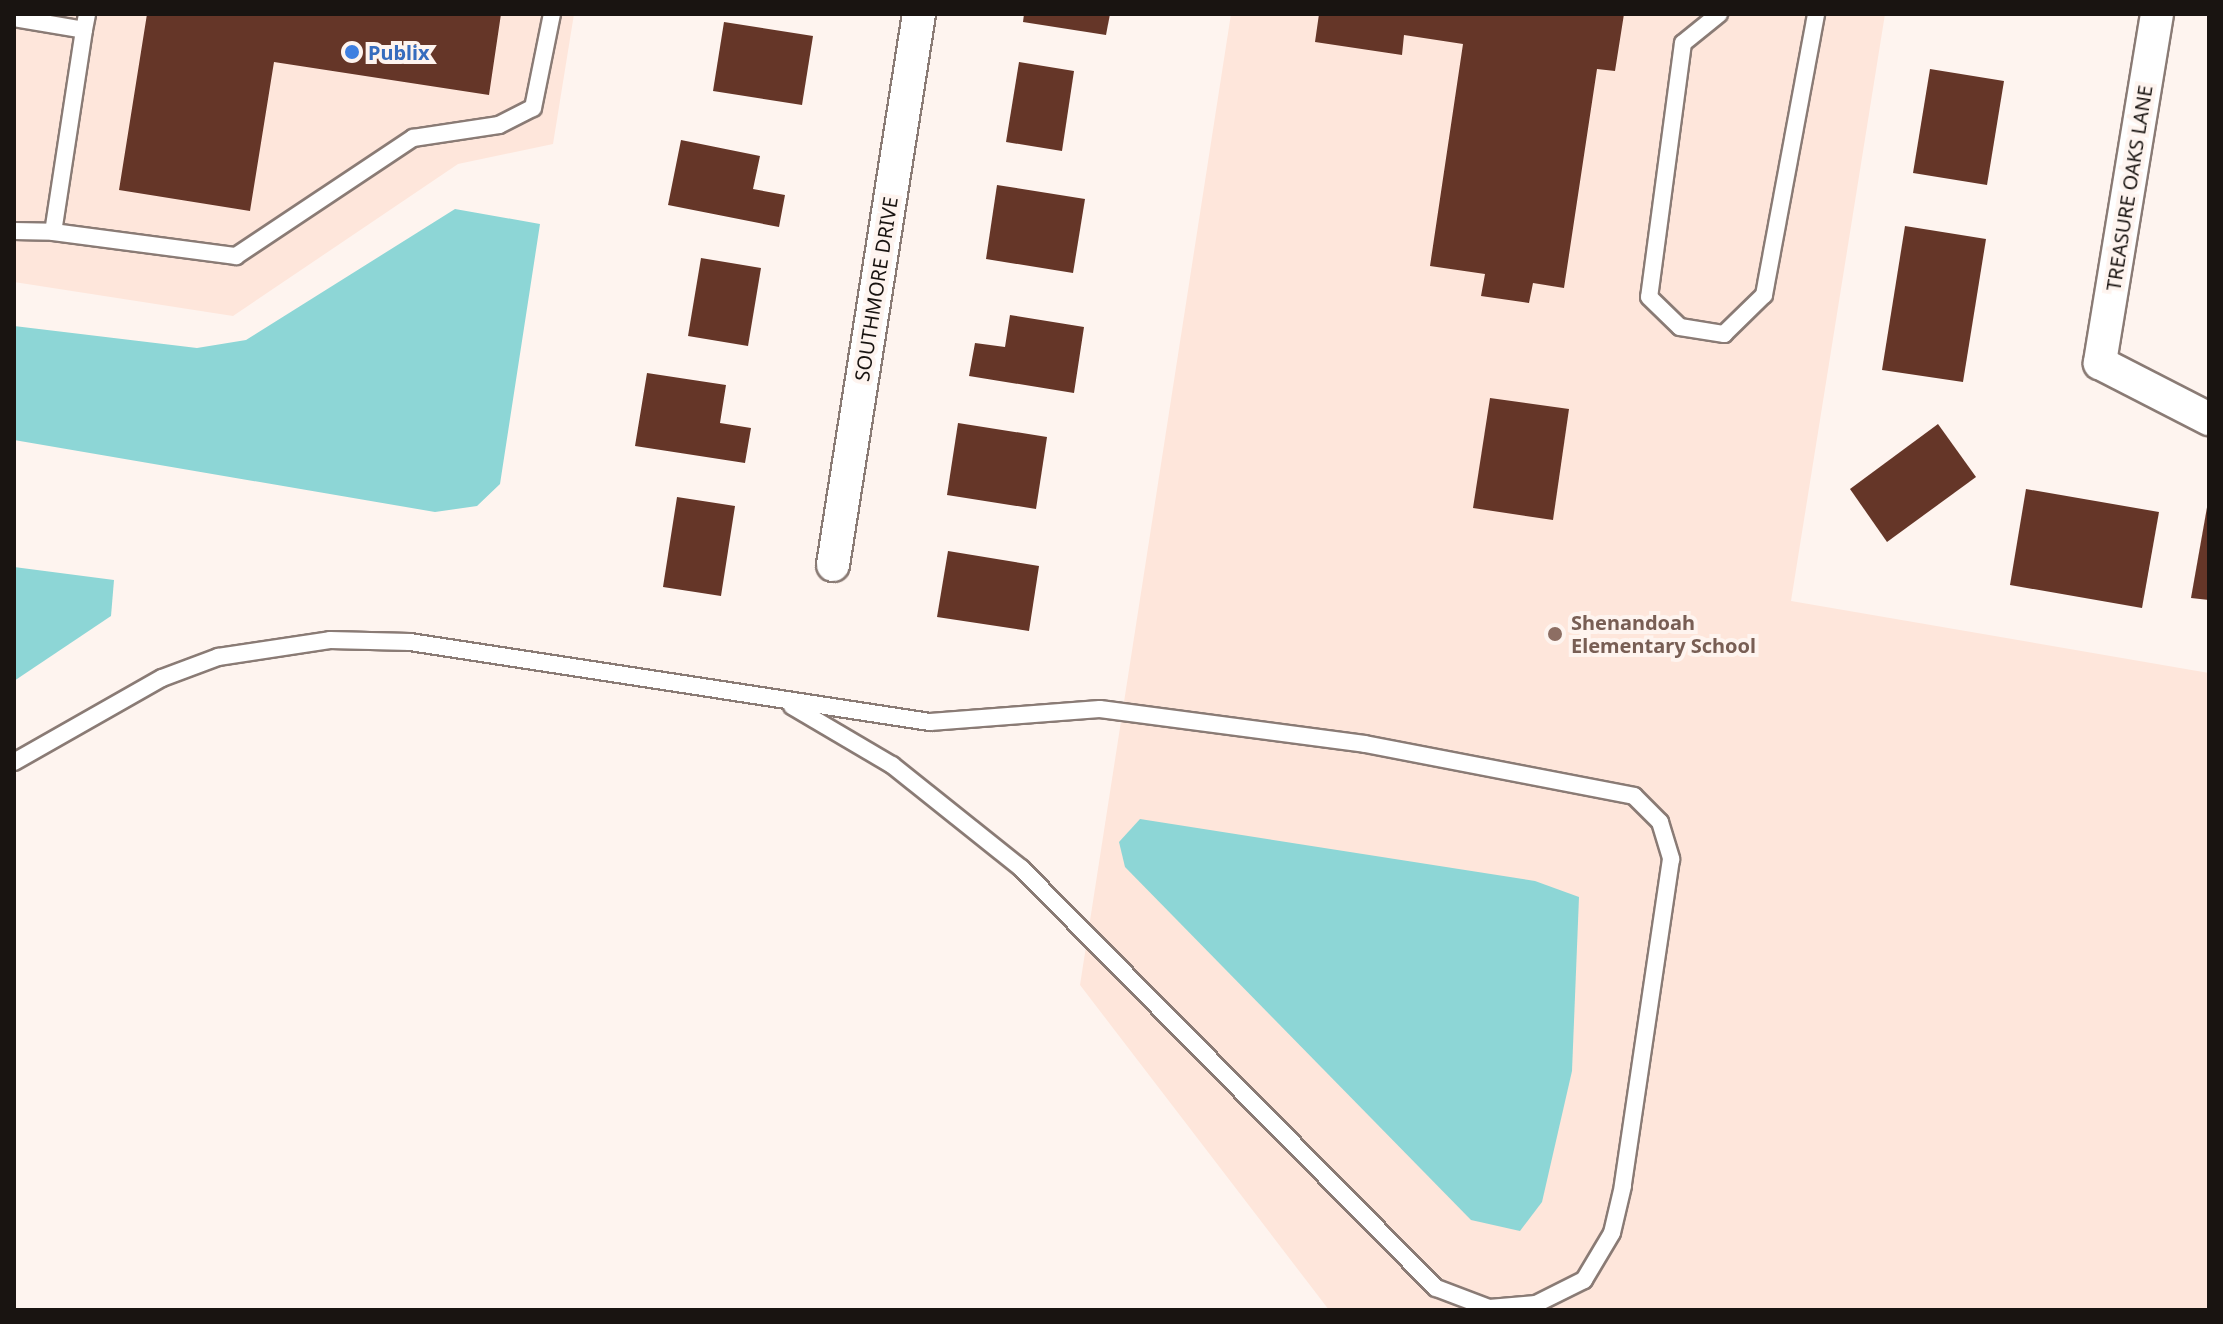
<!DOCTYPE html>
<style>
body{margin:0}
#map{position:relative;width:2223px;height:1324px;overflow:hidden;background:#fef4ef;font-family:"Noto Sans",sans-serif}
div>[style]{position:absolute}
[style*='--x']{left:calc(var(--x)*1px);top:calc(var(--y)*1px);width:calc(var(--w)*1px);rotate:calc(var(--a)*1deg)}
.built>*{inset:0;background:#fee6db}
.water>*{inset:0;background:#8dd6d6}
.building>*{inset:0;background:#653628}
.roads{filter:drop-shadow(2px 0 #8a7b75) drop-shadow(-2px 0 #8a7b75) drop-shadow(0 2px #8a7b75) drop-shadow(0 -2px #8a7b75)}
.lane>*{height:16px;margin:-8px;padding:0 8px;transform-origin:8px;border-radius:8px;background:#fff}
.street>*{height:32px;margin:-16px;padding:0 16px;transform-origin:16px;border-radius:16px;background:#fff}
.dots>*{width:22px;height:22px;translate:-50% -50%;box-sizing:border-box;border:4px solid #fef4ef;border-radius:50%}
span{translate:-50% -50%;white-space:nowrap;text-align:center;line-height:1.15;-webkit-text-stroke:8px #fef4ef;paint-order:stroke}
.shop-label{font-size:20px;color:#366cbe;font-weight:700}
.left{translate:0 -50%;text-align:left}
.street-label{font-size:20px;color:#191411}
.education-label{font-size:20px;color:#785e54;font-weight:700}
.frame{position:absolute;inset:0;border:16px solid #191411;pointer-events:none}
</style>
<div id="map">
<div class="built">
<i style="clip-path:polygon(14px 14px,574px 14px,553px 144px,458px 164px,233px 316px,14px 282px)"></i>
<i style="clip-path:polygon(1231px 14px,1885px 14px,1791px 601px,2209px 673px,2209px 1310px,1329px 1310px,1080px 985px)"></i>
</div>
<div class="water">
<i style="clip-path:polygon(455px 209px,540px 224px,500px 484px,477px 506px,435px 512px,14px 440px,14px 326px,197px 348px,246px 340px)"></i>
<i style="clip-path:polygon(14px 567px,114px 580px,111px 616px,14px 681px)"></i>
<i style="clip-path:polygon(1140px 819px,1535px 881px,1579px 897px,1572px 1071px,1542px 1202px,1520px 1231px,1471px 1220px,1125px 867px,1119px 842px)"></i>
</div>
<div class="building">
<i style="clip-path:polygon(147px 14px,501px 14px,489px 95px,274px 62px,250px 211px,119px 190px)"></i>
<i style="clip-path:polygon(1024px 14px,1110px 14px,1106px 35px,1023px 22px)"></i>
<i style="clip-path:polygon(1319px 14px,1624px 14px,1615px 71px,1597px 69px,1564px 288px,1533px 283px,1529px 303px,1481px 296px,1485px 274px,1430px 266px,1463px 44px,1404px 35px,1402px 55px,1315px 42px)"></i>
<i style="clip-path:polygon(724px 22px,813px 36px,802px 105px,713px 91px)"></i>
<i style="clip-path:polygon(1019px 62px,1074px 71px,1062px 151px,1006px 142px)"></i>
<i style="clip-path:polygon(1930px 69px,2004px 81px,1987px 185px,1913px 173px)"></i>
<i style="clip-path:polygon(681px 140px,760px 156px,753px 189px,785px 195px,779px 227px,668px 205px)"></i>
<i style="clip-path:polygon(997px 185px,1085px 199px,1073px 273px,986px 259px)"></i>
<i style="clip-path:polygon(1905px 226px,1986px 239px,1963px 382px,1882px 370px)"></i>
<i style="clip-path:polygon(701px 258px,761px 268px,748px 346px,688px 336px)"></i>
<i style="clip-path:polygon(1010px 315px,1084px 327px,1074px 393px,969px 376px,975px 343px,1005px 347px)"></i>
<i style="clip-path:polygon(647px 373px,726px 385px,720px 423px,751px 428px,745px 463px,635px 446px)"></i>
<i style="clip-path:polygon(1490px 398px,1569px 409px,1553px 520px,1473px 508px)"></i>
<i style="clip-path:polygon(958px 423px,1047px 437px,1036px 509px,947px 495px)"></i>
<i style="clip-path:polygon(1938px 424px,1976px 477px,1887px 542px,1850px 489px)"></i>
<i style="clip-path:polygon(2026px 489px,2159px 512px,2142px 608px,2010px 585px)"></i>
<i style="clip-path:polygon(2209px 496px,2209px 600px,2191px 598px)"></i>
<i style="clip-path:polygon(677px 497px,735px 506px,721px 596px,663px 587px)"></i>
<i style="clip-path:polygon(948px 551px,1039px 566px,1029px 631px,937px 617px)"></i>
</div>
<div class="roads">
<div class="lane">
<i style="--x:1719;--y:14;--w:46;--a:141.1"></i>
<i style="--x:1683;--y:43;--w:256;--a:97.6"></i>
<i style="--x:1649;--y:297;--w:43;--a:44.1"></i>
<i style="--x:1680;--y:327;--w:45;--a:9"></i>
<i style="--x:1724;--y:334;--w:56;--a:-44.3"></i>
<i style="--x:1764;--y:295;--w:286;--a:-79.5"></i>
<i style="--x:14;--y:18;--w:71;--a:9.7"></i>
<i style="--x:84;--y:30;--w:16;--a:-79"></i>
<i style="--x:84;--y:30;--w:204;--a:98.7"></i>
<i style="--x:53;--y:232;--w:185;--a:7.5"></i>
<i style="--x:236;--y:256;--w:213;--a:-33.7"></i>
<i style="--x:413;--y:138;--w:87;--a:-8.6"></i>
<i style="--x:499;--y:125;--w:38;--a:-27"></i>
<i style="--x:533;--y:108;--w:96;--a:-78.6"></i>
<i style="--x:14;--y:231;--w:39;--a:1"></i>
<i style="--x:14;--y:762;--w:170;--a:-29.6"></i>
<i style="--x:162;--y:678;--w:60;--a:-20.6"></i>
<i style="--x:218;--y:657;--w:113;--a:-8.6"></i>
<i style="--x:330;--y:640;--w:80;--a:1.4"></i>
<i style="--x:410;--y:642;--w:526;--a:8.75"></i>
<i style="--x:930;--y:722;--w:170;--a:-4.4"></i>
<i style="--x:1100;--y:709;--w:267;--a:7.5"></i>
<i style="--x:1365;--y:744;--w:274;--a:10.9"></i>
<i style="--x:1634;--y:796;--w:37;--a:45"></i>
<i style="--x:1660;--y:822;--w:39;--a:73"></i>
<i style="--x:1671;--y:859;--w:331;--a:98.4"></i>
<i style="--x:1623;--y:1186;--w:48;--a:103.2"></i>
<i style="--x:1612;--y:1233;--w:55;--a:120.8"></i>
<i style="--x:1584;--y:1280;--w:54;--a:153.4"></i>
<i style="--x:1536;--y:1304;--w:47;--a:175.1"></i>
<i style="--x:1489;--y:1308;--w:57;--a:-159.3"></i>
<i style="--x:1436;--y:1288;--w:590;--a:-134.66"></i>
<i style="--x:1021;--y:868;--w:165;--a:-141.4"></i>
<i style="--x:892;--y:765;--w:116;--a:-149.5"></i>
</div>
<div class="street">
<i style="--x:2157;--y:14;--w:354;--a:99.3"></i>
<i style="--x:2100;--y:363;--w:123;--a:27.2"></i>
<i style="--x:833;--y:565;--w:558;--a:-81.13"></i>
</div>
</div>
<div class="dots">
<i style="left:352px;top:52px;background:#3f7fe0"></i>
<i style="left:1555px;top:634px;background:#8d6e63"></i>
</div>
<div class="shop-label">
<span class="left" style="left:368px;top:52px">Publix</span>
</div>
<div class="street-label">
<span style="left:2129px;top:188px;rotate:-81deg">TREASURE OAKS LANE</span>
<span style="left:876px;top:289px;rotate:-81deg">SOUTHMORE DRIVE</span>
</div>
<div class="education-label">
<span class="left" style="left:1571px;top:634px">Shenandoah<br>Elementary School</span>
</div>
<div class="frame"></div>
</div>
